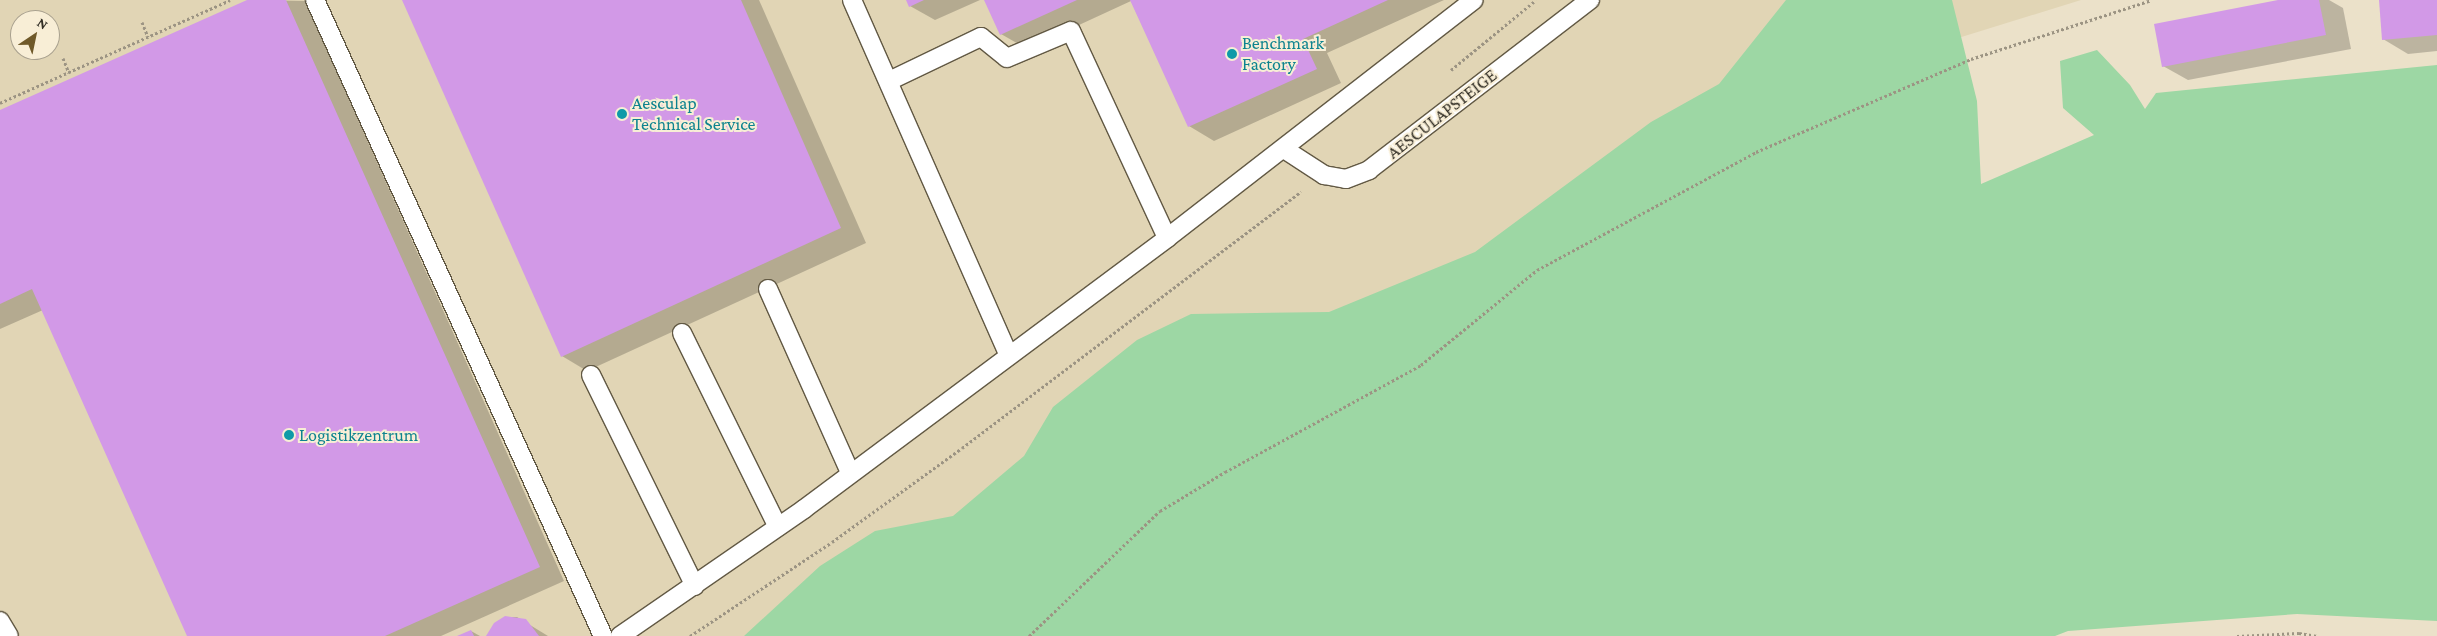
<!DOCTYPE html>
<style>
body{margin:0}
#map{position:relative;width:2437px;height:636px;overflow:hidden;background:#ebe1c9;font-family:"Crimson Pro",serif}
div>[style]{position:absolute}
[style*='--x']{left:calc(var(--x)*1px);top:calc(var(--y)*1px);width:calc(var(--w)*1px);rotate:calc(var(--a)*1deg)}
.built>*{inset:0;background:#e1d5b5}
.green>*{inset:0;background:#9dd7a4}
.shadow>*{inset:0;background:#0003}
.building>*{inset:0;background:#d299e7}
.path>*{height:3px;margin-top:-1.5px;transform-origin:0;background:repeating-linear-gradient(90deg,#9c9483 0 2.5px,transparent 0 5px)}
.roads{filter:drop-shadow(1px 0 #625944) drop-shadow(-1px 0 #625944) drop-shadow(0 1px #625944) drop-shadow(0 -1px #625944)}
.lane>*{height:18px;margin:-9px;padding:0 9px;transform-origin:9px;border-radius:9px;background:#fff}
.dots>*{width:14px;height:14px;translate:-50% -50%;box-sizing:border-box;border:2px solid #f8eed6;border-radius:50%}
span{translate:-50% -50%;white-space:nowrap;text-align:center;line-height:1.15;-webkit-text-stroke:4px #f8eed6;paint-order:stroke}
.culture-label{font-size:18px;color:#0d838f}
.left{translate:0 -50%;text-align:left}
.street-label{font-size:18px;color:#322e25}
.north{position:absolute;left:10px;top:10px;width:50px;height:50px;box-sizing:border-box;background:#f8eed6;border:1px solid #a9a18f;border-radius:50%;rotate:34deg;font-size:14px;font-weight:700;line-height:20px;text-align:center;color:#322e25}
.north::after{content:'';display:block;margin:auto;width:18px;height:22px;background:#6f5929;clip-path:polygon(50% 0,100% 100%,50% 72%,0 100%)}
</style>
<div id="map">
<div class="built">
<i style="clip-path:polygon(evenodd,0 0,2081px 0,1955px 39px,829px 636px,0 636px,0 0,20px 20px,50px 20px,50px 50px,20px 50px,20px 20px)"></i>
</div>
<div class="green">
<i style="clip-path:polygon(1786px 0,1952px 0,1977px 101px,1981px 184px,2094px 135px,2063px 108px,2060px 61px,2097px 50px,2130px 85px,2145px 109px,2156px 93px,2437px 65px,2437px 621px,2297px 614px,2068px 631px,2055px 636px,744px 636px,820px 566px,875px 531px,953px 516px,1024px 456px,1053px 407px,1137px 340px,1191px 314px,1329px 312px,1475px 252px,1651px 122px,1719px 84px)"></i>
</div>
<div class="shadow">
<i style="clip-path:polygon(251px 0,305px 1px,564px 581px,441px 636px,188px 636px,43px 310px,0 329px,0 111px)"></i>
<i style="clip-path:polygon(403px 0,759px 0,866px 243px,587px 371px,562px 356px)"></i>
<i style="clip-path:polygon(907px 0,980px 0,935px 20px,910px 6px)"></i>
<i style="clip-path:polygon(986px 0,1444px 0,1327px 53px,1341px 83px,1214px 141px,1189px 126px,1131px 1px,1027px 49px,1001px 34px)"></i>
<i style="clip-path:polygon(2284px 0,2329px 0,2343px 8px,2351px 49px,2188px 80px,2163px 66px)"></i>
<i style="clip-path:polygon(2380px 0,2437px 0,2437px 51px,2408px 54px,2383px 39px)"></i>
<i style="clip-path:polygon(506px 617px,517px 617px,548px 636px,488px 636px)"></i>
<i style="clip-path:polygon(471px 631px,480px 636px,460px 636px)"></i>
</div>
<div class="building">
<i style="clip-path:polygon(247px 0,286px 0,540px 567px,385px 636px,187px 636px,32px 289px,0 304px,0 110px)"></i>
<i style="clip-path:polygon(402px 0,741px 0,841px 228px,561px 357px)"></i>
<i style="clip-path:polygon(906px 0,924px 0,909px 7px)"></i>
<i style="clip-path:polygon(984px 0,1077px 0,1000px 35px)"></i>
<i style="clip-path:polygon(1130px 0,1388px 0,1303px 39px,1317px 69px,1188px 127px)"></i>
<i style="clip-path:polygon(2278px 0,2319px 0,2326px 35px,2162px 67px,2154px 24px)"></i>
<i style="clip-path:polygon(2379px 0,2437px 0,2437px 35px,2382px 40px)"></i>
<i style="clip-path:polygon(505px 616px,526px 619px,539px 636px,486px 636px,494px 623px)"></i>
<i style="clip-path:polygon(471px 630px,474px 636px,457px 636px)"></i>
</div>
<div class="path">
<i style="--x:142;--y:22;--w:16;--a:68"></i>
<i style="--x:63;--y:58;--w:16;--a:68"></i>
<i style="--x:1451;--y:70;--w:110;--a:-39.5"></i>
<i style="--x:0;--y:103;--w:252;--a:-24.1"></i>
<i style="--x:690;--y:636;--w:170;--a:-33.5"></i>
<i style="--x:832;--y:542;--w:160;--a:-35.9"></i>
<i style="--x:962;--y:448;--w:425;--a:-37.1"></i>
<i style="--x:1029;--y:636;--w:181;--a:-43.7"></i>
<i style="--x:1160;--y:511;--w:76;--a:-31"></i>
<i style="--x:1225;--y:472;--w:223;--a:-28.6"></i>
<i style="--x:1421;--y:365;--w:150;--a:-39.3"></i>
<i style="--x:1537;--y:270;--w:249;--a:-28.3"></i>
<i style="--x:1756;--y:152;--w:234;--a:-23.4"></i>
<i style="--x:1971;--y:59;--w:190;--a:-18.1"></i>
<i style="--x:2237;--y:636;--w:62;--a:-2.8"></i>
<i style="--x:2299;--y:633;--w:20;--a:9"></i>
</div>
<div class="roads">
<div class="lane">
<i style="--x:315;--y:0;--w:698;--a:65.64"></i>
<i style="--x:852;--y:0;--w:387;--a:66.2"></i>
<i style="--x:889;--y:81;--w:102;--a:-25.6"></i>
<i style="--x:981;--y:37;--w:33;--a:39"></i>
<i style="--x:1007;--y:58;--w:69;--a:-22.9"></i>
<i style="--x:1071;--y:31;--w:228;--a:65.1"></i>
<i style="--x:1284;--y:149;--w:48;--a:33"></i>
<i style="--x:1324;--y:175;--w:22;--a:10"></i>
<i style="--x:1346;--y:179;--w:25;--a:-21"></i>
<i style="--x:1369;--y:170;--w:279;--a:-37.6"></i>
<i style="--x:768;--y:289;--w:201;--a:65.9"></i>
<i style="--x:682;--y:333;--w:216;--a:63.7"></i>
<i style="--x:591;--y:375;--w:235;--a:63.8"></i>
<i style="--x:0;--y:621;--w:17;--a:59"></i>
<i style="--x:620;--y:636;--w:224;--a:-34.6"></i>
<i style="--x:804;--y:509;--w:453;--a:-36.7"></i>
<i style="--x:1167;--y:238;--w:388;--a:-37.8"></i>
</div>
</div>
<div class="dots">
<i style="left:1232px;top:54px;background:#0f9aa8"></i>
<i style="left:622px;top:114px;background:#0f9aa8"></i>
<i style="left:289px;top:435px;background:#0f9aa8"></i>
</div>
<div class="culture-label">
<span class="left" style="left:1242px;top:54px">Benchmark<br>Factory</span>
<span class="left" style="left:632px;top:114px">Aesculap<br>Technical Service</span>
<span class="left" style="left:299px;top:435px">Logistikzentrum</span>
</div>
<div class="street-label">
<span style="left:1442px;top:114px;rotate:-38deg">AESCULAPSTEIGE</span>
</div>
<div class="north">N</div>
</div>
